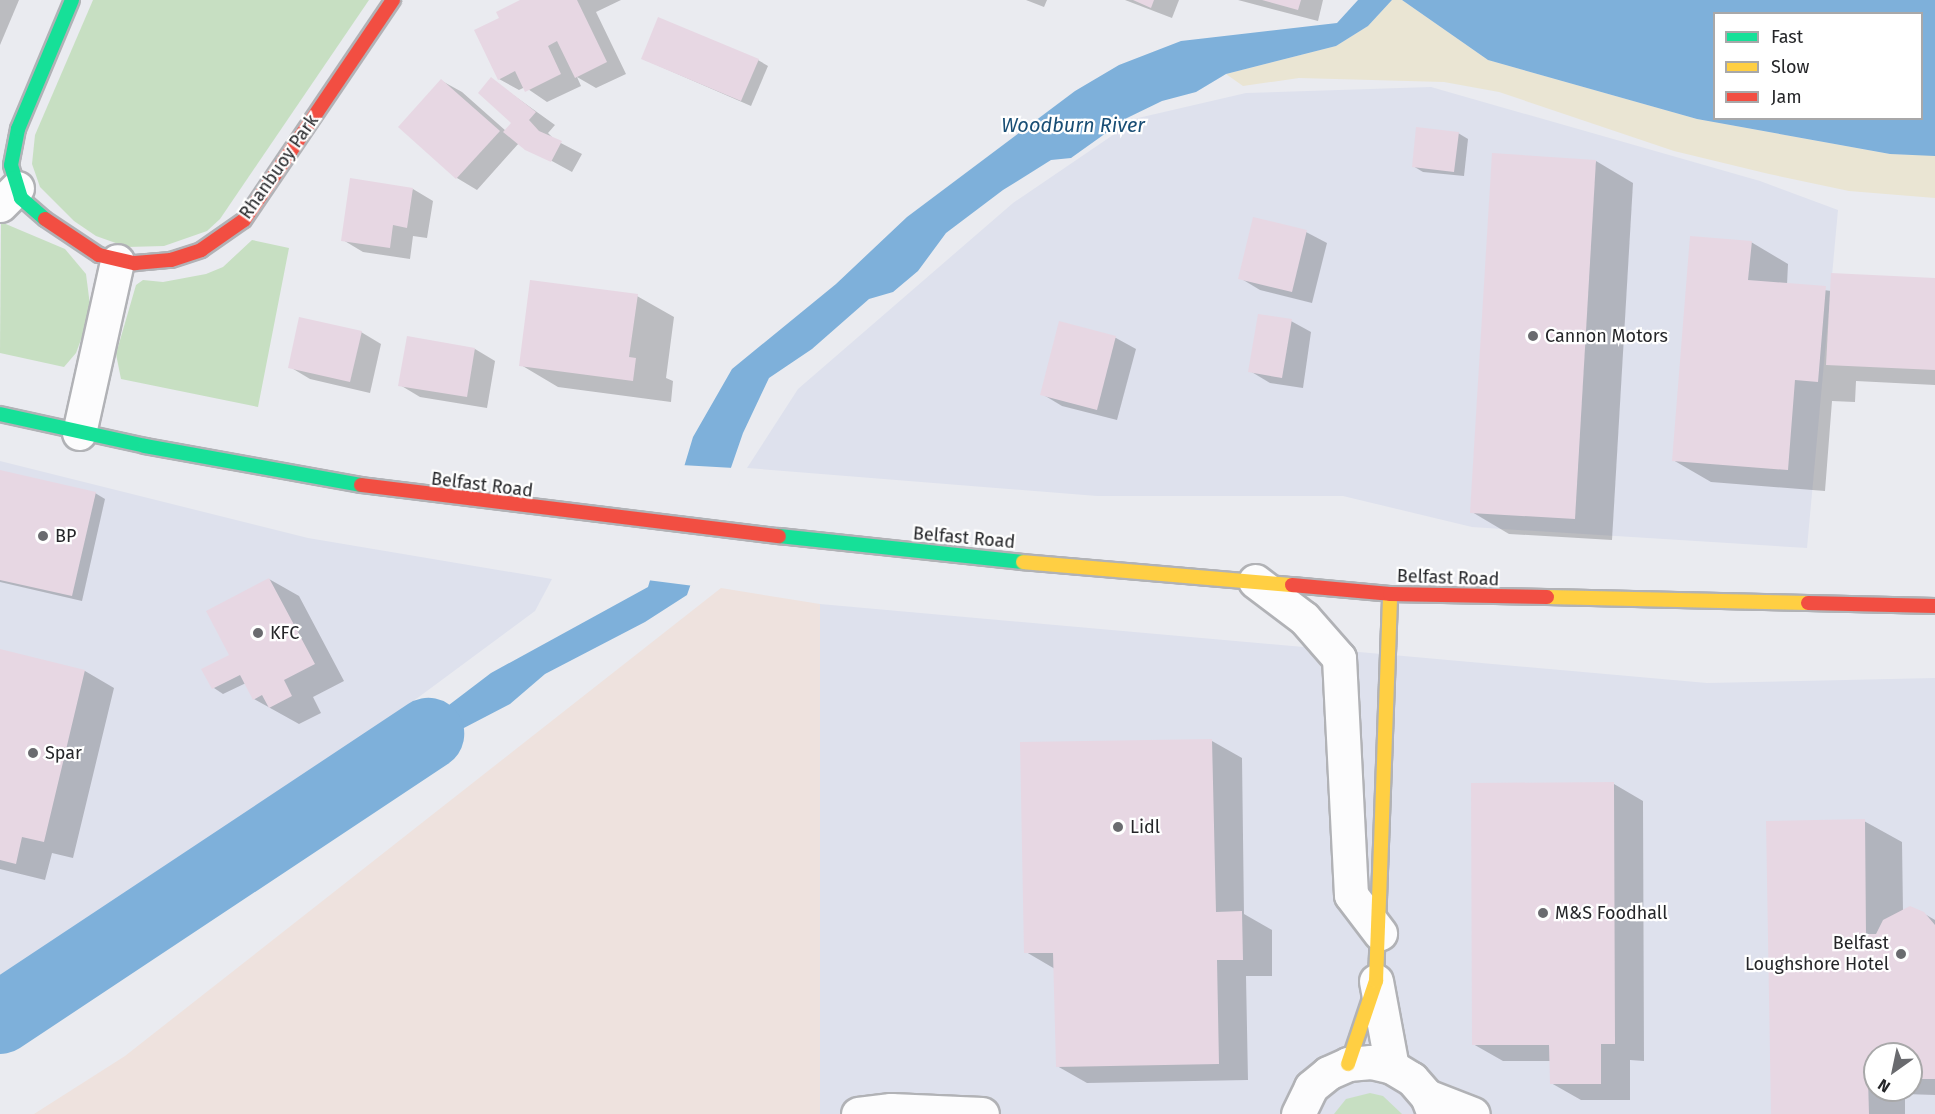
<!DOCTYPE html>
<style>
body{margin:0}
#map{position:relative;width:1935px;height:1114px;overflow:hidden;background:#eaebf0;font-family:"Fira Sans",sans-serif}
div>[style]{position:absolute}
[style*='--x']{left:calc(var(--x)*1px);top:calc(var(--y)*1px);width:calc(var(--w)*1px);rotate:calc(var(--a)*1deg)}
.built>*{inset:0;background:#dee1ed}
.industrial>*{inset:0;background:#eee2de}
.green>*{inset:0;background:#c7dfc2}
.sand>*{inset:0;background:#eae5d3}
.water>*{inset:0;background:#7eb0da}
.pier>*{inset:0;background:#eaebf0}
.shadow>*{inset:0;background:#0003}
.river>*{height:72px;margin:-36px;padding:0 36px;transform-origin:36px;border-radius:36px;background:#7eb0da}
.building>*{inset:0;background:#e7d7e3}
.roads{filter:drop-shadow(2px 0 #b1b2b6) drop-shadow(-2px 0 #b1b2b6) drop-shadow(0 2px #b1b2b6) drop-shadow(0 -2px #b1b2b6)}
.street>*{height:33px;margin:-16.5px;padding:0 16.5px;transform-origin:16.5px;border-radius:16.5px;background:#fcfcfd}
.fast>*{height:14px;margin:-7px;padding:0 7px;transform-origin:7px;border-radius:7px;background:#16e098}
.slow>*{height:14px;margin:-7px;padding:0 7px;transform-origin:7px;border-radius:7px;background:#ffcf43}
.jam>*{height:14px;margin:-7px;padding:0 7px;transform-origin:7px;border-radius:7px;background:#f24e42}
.dots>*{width:16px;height:16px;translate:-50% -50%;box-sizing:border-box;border:3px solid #fff;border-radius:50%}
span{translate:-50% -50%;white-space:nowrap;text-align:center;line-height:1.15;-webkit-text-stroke:4.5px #fff;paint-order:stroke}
.street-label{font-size:18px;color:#252629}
.poi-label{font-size:18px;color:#252629}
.left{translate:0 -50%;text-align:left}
.right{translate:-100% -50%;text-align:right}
.water-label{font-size:20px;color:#194e75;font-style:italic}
.legend{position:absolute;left:1713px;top:12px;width:210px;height:108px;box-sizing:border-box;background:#fff;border:2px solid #a8a8a9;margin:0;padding:8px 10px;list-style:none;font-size:18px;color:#252629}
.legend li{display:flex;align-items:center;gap:12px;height:30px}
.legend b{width:30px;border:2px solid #a8a8a9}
.north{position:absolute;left:1863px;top:1042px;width:60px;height:60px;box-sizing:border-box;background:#fff;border:2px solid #a8a8a9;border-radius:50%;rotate:213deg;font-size:16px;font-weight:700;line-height:24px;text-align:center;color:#252629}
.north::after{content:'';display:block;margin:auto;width:21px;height:27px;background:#6a6b6f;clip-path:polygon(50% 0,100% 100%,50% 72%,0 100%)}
</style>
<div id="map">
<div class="built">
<i style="clip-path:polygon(1431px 87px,1760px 181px,1838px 210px,1807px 548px,1472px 527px,1343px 496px,1097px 496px,747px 468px,798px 389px,1013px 203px,1138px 118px,1246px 93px)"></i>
<i style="clip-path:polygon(0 461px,308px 538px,552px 579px,535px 611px,0 1007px)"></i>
<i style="clip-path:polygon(evenodd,820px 604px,1707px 683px,1935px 678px,1935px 1114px,820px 1114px,820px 604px,1875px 1054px,1911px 1054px,1911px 1090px,1875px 1090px,1875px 1054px)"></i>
</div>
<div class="industrial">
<i style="clip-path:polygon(721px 588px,820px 604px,820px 1114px,34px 1114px,125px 1056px)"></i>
</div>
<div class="green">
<i style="clip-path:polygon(93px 0,369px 0,220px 219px,207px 231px,164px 246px,127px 247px,96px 236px,74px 221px,40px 187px,32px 164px,35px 135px)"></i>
<i style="clip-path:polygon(1px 222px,65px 249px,86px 274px,91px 313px,76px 353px,64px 367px,0 353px)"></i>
<i style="clip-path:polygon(252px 240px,289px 248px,258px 407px,121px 379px,116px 354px,136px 285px,143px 280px,163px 282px,206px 274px,223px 267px)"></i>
<i style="clip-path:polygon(1370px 1093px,1383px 1096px,1402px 1114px,1334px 1114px,1346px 1099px)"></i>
</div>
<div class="sand">
<i style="clip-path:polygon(1392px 0,1402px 0,1488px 60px,1697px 119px,1890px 154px,1935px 155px,1935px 198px,1849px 191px,1769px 174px,1674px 151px,1499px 92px,1444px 82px,1299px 78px,1243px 86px,1226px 74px,1336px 46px,1368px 26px)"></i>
</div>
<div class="water">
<i style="clip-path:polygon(1358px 0,1392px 0,1368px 26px,1336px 46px,1226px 74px,1196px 92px,1162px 101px,1127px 118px,1071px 158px,1051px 160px,1003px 190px,946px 233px,918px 271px,893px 292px,869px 299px,812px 349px,769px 378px,743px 433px,687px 595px,645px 622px,545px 674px,510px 704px,460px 730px,435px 741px,420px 727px,491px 673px,648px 587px,693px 437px,732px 369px,836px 284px,907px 217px,1075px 91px,1119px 65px,1181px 41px,1337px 23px)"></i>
<i style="clip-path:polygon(evenodd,1402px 0,1935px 0,1935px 156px,1890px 154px,1697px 119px,1488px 60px,1402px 0,1714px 14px,1922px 14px,1922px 118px,1714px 118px,1714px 14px)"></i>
</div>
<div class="pier">
<i style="clip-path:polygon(681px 465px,734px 468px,694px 586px,647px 580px)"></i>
</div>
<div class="shadow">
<i style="clip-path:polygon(0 0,19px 0,0 45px)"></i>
<i style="clip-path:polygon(524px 0,621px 0,596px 12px,626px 74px,596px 88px,577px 77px,581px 86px,547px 102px,525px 87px,519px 90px,499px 79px,501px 18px)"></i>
<i style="clip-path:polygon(1026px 0,1047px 0,1044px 7px)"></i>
<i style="clip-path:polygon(1125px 0,1179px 0,1172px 18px)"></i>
<i style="clip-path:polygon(1238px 0,1323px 0,1318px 21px)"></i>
<i style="clip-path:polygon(643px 59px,758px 60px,768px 66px,751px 106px)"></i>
<i style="clip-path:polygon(491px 79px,555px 125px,548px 133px,555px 140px,582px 154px,572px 172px,519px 143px,477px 190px,457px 178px,442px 81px,462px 92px,506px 131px,513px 123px)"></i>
<i style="clip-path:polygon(1458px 133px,1468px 139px,1464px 176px,1423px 172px,1413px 166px)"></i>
<i style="clip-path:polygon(1596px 161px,1633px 183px,1612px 540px,1509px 534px,1472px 512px)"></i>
<i style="clip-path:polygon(413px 189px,433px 201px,427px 238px,413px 236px,410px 259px,363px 252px,343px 240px)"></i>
<i style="clip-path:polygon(1306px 232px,1327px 243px,1312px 303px,1260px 290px,1240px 278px)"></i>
<i style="clip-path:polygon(1751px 242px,1788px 264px,1787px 285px,1831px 291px,1935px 280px,1935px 385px,1856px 381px,1855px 402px,1832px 401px,1825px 491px,1711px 482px,1673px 460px)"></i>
<i style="clip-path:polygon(637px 296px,674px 317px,666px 378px,673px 381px,671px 402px,558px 387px,521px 365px)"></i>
<i style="clip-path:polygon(1291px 321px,1311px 332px,1303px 388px,1270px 383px,1250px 371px)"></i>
<i style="clip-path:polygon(1061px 323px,1116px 338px,1136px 349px,1117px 420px,1062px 406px,1042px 394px)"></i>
<i style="clip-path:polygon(361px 332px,381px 344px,370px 393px,310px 379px,290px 367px)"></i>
<i style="clip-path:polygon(475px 349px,495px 361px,487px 408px,420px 397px,400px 385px)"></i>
<i style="clip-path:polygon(0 472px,95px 493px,105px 499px,82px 601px,0 582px)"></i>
<i style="clip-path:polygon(269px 579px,299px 596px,344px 681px,313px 697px,321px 713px,299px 724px,254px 699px,246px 683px,223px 694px,214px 688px,203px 669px,229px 656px)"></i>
<i style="clip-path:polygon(0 650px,85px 671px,114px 688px,73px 858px,52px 853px,45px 880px,0 869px)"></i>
<i style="clip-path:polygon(1212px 741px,1242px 758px,1244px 914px,1272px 930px,1272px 976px,1246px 976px,1248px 1080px,1087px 1083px,1057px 1066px,1055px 969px,1026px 952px,1022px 744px)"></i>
<i style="clip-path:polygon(1614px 784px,1643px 801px,1644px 1061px,1630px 1060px,1630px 1100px,1581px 1100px,1551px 1083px,1551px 1061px,1503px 1061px,1473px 1044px)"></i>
<i style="clip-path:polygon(evenodd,1864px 821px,1902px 842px,1903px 912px,1923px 913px,1935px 920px,1935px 1095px,1905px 1094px,1905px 1114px,1772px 1114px,1864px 821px,1875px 1054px,1911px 1054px,1911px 1090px,1875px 1090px,1875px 1054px)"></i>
</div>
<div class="river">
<i style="--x:0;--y:1018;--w:514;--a:-33.57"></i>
</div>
<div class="building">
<i style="clip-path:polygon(520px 0,577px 0,607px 62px,575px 78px,557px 41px,548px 46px,561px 74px,525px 92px,515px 71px,498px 80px,474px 30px,499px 18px,496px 12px)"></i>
<i style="clip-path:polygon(1133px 0,1154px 0,1151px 8px)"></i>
<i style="clip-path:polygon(1262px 0,1301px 0,1298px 10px)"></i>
<i style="clip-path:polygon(658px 17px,759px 59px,741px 101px,641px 59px)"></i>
<i style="clip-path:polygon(491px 77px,536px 112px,529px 120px,539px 131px,562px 141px,551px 162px,525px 150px,503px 132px,511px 123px,478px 93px)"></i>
<i style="clip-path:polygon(441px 79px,500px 131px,456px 179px,398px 127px)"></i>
<i style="clip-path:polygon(1416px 127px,1459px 132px,1454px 172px,1412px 167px)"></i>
<i style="clip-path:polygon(1492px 153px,1596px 160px,1575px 519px,1470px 513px)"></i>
<i style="clip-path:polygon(350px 178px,413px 188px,407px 228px,393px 225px,390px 248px,341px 241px)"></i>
<i style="clip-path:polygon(1253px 217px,1307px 230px,1292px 292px,1238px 279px)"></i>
<i style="clip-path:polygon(1690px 236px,1752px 241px,1748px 280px,1826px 286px,1818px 382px,1795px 380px,1788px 470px,1672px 461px)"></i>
<i style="clip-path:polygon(1831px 273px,1935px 278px,1935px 370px,1826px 365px)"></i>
<i style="clip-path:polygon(530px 280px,638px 294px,629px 357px,636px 358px,633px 381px,519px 366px)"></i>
<i style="clip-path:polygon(1258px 314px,1292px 319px,1282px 378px,1248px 372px)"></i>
<i style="clip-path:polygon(299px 317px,362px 331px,350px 382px,288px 368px)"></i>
<i style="clip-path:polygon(1059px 321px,1116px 336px,1097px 410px,1040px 395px)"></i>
<i style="clip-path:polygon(407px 336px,475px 348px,467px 397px,398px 386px)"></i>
<i style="clip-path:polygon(0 470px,96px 492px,72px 596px,0 580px)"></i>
<i style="clip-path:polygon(269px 578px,315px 664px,284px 680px,292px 696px,269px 708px,262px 695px,253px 700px,240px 675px,212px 689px,201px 669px,229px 655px,206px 611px)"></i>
<i style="clip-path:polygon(0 649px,85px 670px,44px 842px,22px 837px,16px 864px,0 860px)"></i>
<i style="clip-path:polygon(1212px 739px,1216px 912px,1242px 911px,1243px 960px,1217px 960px,1219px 1064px,1056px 1067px,1053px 953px,1024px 953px,1020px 742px)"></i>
<i style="clip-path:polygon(1614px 782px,1615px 1044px,1601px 1044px,1601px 1084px,1550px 1084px,1549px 1045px,1472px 1045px,1471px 783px)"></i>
<i style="clip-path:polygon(1865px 819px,1866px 934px,1876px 934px,1883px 920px,1910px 906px,1924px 912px,1935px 925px,1935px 1079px,1911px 1079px,1911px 1054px,1875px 1054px,1875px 1078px,1868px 1078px,1869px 1114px,1771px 1114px,1766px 821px)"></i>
</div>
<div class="roads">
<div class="street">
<i style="--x:0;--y:205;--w:24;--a:-45"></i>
<i style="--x:79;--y:433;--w:176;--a:-77.5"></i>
<i style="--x:1255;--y:581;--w:61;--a:37.1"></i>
<i style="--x:1304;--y:618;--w:53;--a:48.8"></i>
<i style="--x:1339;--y:658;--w:237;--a:87.1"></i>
<i style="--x:1351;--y:895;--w:48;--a:52.7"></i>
<i style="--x:1376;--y:981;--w:87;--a:79.5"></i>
<i style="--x:1427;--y:1096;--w:49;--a:21.4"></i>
<i style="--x:858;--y:1114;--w:33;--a:-7"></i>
<i style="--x:891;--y:1110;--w:91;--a:2.5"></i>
<i style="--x:1298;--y:1114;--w:30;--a:-64"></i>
<i style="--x:1311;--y:1087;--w:22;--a:-39"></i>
<i style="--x:1328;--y:1073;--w:22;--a:-24"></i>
<i style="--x:1348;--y:1064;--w:23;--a:-5"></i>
<i style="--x:1371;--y:1062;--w:22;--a:13"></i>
<i style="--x:1392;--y:1067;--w:23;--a:31"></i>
<i style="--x:1412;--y:1079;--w:23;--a:49"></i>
<i style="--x:1427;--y:1096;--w:19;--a:69"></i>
</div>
<div class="fast">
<i style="--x:45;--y:219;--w:32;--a:-139"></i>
<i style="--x:21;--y:198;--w:34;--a:-107"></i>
<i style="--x:11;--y:165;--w:37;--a:-79"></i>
<i style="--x:18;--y:129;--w:140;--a:-67.3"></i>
<i style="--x:0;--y:414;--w:148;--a:12.4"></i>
<i style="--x:145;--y:446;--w:219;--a:10.2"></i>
<i style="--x:779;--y:536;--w:245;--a:6.1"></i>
</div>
<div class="slow">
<i style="--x:1023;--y:562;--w:270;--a:4.9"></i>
<i style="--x:1547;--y:597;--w:261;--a:1.3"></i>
<i style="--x:1348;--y:1064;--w:88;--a:-71.4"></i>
<i style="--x:1376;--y:981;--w:387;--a:-87.9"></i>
</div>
<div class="jam">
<i style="--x:45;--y:219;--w:65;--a:33.7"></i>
<i style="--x:99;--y:255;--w:37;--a:13"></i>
<i style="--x:135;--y:263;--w:36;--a:-5"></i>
<i style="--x:171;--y:260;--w:32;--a:-18"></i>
<i style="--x:201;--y:250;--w:52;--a:-34.9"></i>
<i style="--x:244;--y:220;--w:266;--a:-55.9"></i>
<i style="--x:361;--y:485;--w:421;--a:7"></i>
<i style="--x:1292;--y:585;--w:98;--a:5.2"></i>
<i style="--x:1390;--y:594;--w:157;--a:1.1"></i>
<i style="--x:1808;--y:603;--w:127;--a:1.4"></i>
</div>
</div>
<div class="dots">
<i style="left:1533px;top:336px;background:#6a6b6f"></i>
<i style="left:43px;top:536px;background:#6a6b6f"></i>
<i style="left:258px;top:633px;background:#6a6b6f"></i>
<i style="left:33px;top:753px;background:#6a6b6f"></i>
<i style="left:1118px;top:827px;background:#6a6b6f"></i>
<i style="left:1543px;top:913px;background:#6a6b6f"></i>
<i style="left:1901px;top:954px;background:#6a6b6f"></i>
</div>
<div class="street-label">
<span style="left:279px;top:167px;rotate:-55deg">Rhanbuoy Park</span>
<span style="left:482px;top:485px;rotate:7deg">Belfast Road</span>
<span style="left:964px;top:538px;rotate:5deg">Belfast Road</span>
<span style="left:1448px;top:578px;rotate:2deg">Belfast Road</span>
</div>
<div class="poi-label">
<span class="left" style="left:1545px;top:336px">Cannon Motors</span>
<span class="left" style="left:55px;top:536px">BP</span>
<span class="left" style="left:270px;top:633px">KFC</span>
<span class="left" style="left:45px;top:753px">Spar</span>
<span class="left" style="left:1130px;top:827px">Lidl</span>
<span class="left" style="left:1555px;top:913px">M&amp;S Foodhall</span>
<span class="right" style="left:1889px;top:954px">Belfast<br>Loughshore Hotel</span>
</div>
<div class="water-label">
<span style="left:1073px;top:125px">Woodburn River</span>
</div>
<ul class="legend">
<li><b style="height:8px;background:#16e098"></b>Fast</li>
<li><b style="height:8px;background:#ffcf43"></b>Slow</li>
<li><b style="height:8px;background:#f24e42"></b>Jam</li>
</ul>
<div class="north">N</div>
</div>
